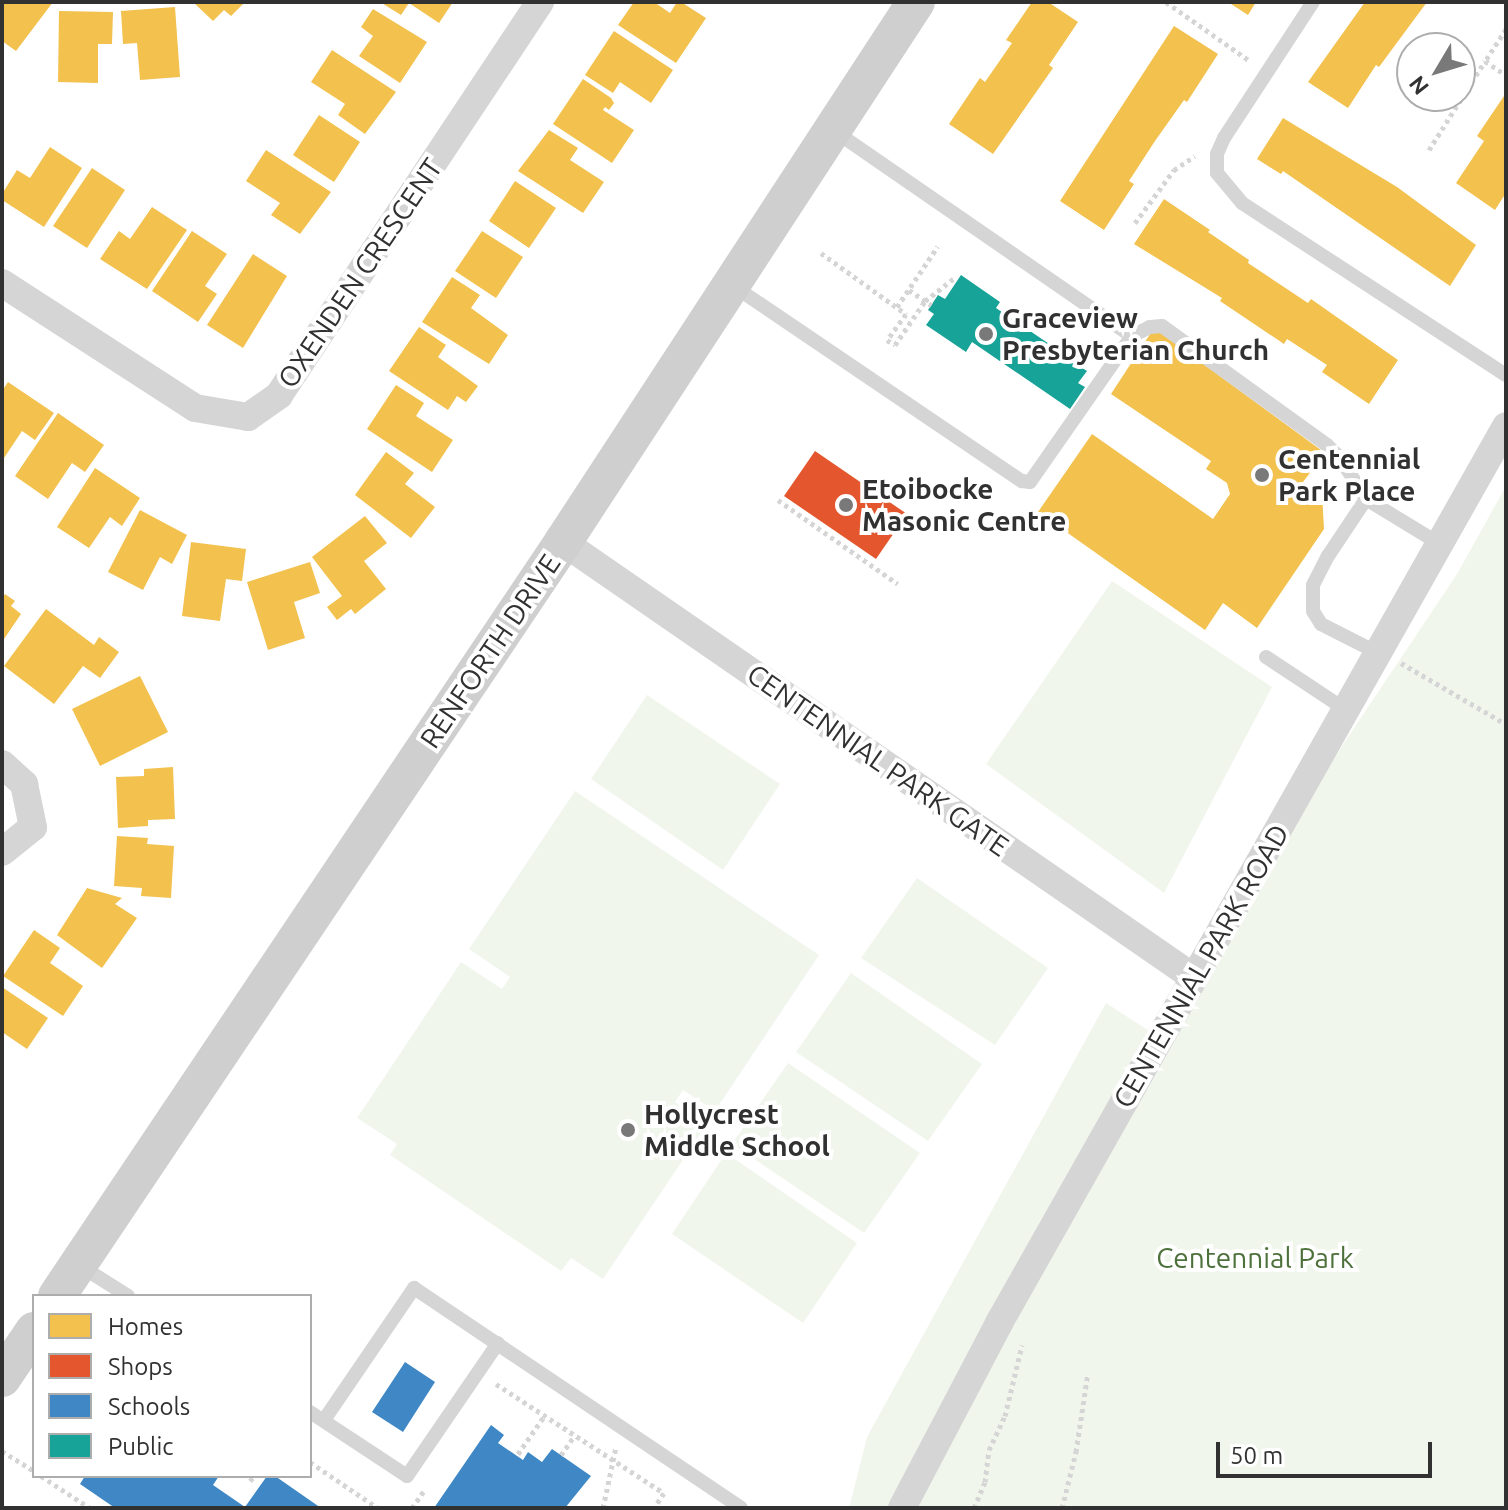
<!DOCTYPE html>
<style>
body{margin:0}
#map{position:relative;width:1508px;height:1510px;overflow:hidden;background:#fff;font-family:Ubuntu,sans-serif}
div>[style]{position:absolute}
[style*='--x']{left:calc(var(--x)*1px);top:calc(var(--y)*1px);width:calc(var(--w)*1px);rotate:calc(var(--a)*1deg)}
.green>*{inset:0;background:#f1f6ed}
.homes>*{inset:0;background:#f2c14e}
.shops>*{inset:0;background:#e4572e}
.schools>*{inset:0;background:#3f88c5}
.public>*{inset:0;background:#17a398}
.path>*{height:5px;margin-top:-2.5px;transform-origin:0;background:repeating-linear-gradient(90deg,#d5d5d5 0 4px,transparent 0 8px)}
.service>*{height:14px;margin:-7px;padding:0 7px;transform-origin:7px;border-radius:7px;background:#d5d5d5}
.minor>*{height:28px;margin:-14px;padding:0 14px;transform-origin:14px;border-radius:14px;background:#d5d5d5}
.secondary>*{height:38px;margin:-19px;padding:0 19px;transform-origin:19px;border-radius:19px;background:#cfcfcf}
.dots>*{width:22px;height:22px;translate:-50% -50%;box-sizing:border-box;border:4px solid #fff;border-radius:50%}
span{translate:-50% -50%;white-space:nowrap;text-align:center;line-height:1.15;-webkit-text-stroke:8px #fff;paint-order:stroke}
.street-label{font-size:28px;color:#313131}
.poi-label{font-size:28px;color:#313131;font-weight:700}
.left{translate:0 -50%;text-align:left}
.park-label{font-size:28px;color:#4d713a}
.frame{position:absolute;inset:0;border:4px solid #313131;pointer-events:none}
.legend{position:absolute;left:32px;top:1294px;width:280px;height:184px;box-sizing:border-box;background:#fff;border:2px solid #adadad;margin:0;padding:10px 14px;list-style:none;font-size:24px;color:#313131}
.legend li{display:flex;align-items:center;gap:16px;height:40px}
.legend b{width:40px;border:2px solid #adadad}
.north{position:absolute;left:1396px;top:32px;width:80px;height:80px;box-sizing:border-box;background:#fff;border:2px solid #adadad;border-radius:50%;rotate:232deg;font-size:22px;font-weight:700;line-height:32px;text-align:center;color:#313131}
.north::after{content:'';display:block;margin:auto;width:28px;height:36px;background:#797979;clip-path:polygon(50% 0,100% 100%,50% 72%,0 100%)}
.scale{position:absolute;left:1216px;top:1442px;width:216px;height:36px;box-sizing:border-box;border:4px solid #313131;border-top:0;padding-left:10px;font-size:24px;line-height:28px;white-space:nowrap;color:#313131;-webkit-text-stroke:6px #fff;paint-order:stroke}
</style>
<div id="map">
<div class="green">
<i style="clip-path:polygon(1506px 486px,1506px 1508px,849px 1508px,867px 1437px,1106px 1003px,1151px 1032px,1457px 574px)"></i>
<i style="clip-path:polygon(1112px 581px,1272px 687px,1164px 893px,986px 764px)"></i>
<i style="clip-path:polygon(647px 695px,780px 784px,723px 870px,591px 779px)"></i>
<i style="clip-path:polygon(575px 791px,819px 955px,715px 1111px,683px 1090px,675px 1102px,707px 1124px,603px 1279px,571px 1258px,561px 1271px,390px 1155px,397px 1144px,357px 1118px,461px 962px,502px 989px,510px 977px,469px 949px)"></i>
<i style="clip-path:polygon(917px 878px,1048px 968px,995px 1045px,861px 958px)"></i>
<i style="clip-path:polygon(851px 973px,982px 1064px,928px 1141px,796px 1052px)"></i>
<i style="clip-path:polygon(788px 1063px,920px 1153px,864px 1233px,732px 1144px)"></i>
<i style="clip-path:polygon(726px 1153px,857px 1243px,803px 1323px,672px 1234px)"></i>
</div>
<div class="homes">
<i style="clip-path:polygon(2px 2px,53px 2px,16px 51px,2px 41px)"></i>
<i style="clip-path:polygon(193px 2px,245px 2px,231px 16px,224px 10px,213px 21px)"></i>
<i style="clip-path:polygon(380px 2px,453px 2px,439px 23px,409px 3px,401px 15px)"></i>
<i style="clip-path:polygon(634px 2px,654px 2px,670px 13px,677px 2px,681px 2px,706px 18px,676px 63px,618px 25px)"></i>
<i style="clip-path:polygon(1032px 2px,1048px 2px,1078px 22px,1049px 65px,1053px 68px,993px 154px,949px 124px,980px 78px,985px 82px,1012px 43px,1006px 40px)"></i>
<i style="clip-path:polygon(1228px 2px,1256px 2px,1248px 15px)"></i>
<i style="clip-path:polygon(1365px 2px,1427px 2px,1379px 67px,1376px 65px,1348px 108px,1308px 82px)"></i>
<i style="clip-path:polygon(175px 7px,180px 77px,140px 80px,137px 43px,123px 44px,121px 11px)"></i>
<i style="clip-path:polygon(373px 9px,427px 42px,400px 83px,359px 56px,373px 36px,361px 27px)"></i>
<i style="clip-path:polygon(59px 11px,113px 12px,112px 44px,98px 44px,98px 83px,58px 82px)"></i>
<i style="clip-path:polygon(1174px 26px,1218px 54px,1187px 102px,1184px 100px,1155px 141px,1129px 181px,1134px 184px,1104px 230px,1060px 201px)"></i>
<i style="clip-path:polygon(614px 31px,673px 70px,651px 103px,620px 82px,613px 93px,585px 75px)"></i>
<i style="clip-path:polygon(332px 50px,396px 92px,365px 134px,338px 115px,345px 104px,311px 82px)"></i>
<i style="clip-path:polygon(583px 79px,611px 98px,614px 103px,609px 110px,605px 107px,603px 110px,634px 130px,612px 163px,553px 124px)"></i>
<i style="clip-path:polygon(1506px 93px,1506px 193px,1495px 210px,1456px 183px,1484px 141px,1477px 136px)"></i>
<i style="clip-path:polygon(319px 115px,360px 142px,334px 182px,293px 155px)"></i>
<i style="clip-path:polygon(1283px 118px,1397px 187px,1476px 245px,1450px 286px,1283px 171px,1281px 174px,1257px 159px)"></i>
<i style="clip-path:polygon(549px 130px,578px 148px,570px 160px,604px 182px,583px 213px,518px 171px)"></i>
<i style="clip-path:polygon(50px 147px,82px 168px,44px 227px,2px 200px,2px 194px,17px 170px,30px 178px)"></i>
<i style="clip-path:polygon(266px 150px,331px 192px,300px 234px,271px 215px,280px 203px,246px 181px)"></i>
<i style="clip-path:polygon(92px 168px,125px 190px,87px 248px,53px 226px)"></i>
<i style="clip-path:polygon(515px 181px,556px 208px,529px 248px,489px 221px)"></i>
<i style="clip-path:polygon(1164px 199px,1210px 230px,1208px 232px,1249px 260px,1248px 263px,1308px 303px,1311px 299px,1398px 360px,1369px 404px,1322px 372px,1327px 365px,1287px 339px,1284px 344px,1220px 301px,1222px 298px,1134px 244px)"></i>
<i style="clip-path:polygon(152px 207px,187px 230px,147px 289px,100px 259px,119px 231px,130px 239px)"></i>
<i style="clip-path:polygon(192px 231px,227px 254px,205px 286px,217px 294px,198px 322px,152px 291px)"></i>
<i style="clip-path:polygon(482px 231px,523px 257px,496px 298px,455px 271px)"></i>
<i style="clip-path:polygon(253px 254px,287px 276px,243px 348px,207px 325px)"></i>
<i style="clip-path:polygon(452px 277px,480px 295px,471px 308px,508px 335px,489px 364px,422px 322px)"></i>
<i style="clip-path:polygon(419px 327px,446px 345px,438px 357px,478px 386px,466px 402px,457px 396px,448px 410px,389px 371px)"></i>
<i style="clip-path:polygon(1154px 328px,1325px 453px,1303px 482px,1322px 493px,1324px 529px,1257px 628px,1223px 603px,1205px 630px,1038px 512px,1092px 434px,1213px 519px,1230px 494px,1227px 483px,1206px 469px,1211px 461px,1111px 394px)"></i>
<i style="clip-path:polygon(8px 382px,54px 413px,35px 440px,22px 431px,2px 461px,2px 391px)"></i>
<i style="clip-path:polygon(396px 385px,424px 403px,416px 416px,453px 440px,432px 472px,367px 429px)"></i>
<i style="clip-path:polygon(58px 413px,104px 445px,85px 472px,72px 463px,48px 499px,15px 476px)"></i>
<i style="clip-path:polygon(386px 452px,414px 473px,405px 484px,435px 507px,411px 538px,355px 495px)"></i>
<i style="clip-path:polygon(95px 468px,140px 498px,122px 526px,110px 517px,89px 548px,57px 527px)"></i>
<i style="clip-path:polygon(140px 510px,187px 535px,172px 564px,160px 557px,143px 590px,108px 572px)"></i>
<i style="clip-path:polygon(365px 516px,387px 543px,364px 561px,386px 589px,355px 614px,351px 609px,337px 620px,327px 607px,342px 596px,312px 557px)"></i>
<i style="clip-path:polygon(191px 542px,246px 549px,242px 581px,226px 579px,220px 621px,182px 616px)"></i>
<i style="clip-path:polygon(310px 562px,320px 593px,294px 602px,305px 638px,268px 650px,247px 582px)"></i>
<i style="clip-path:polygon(5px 594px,15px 601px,11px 606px,21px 614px,2px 642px,2px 599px)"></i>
<i style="clip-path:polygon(46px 609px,94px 645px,99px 637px,119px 652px,100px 678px,83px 666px,54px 704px,4px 666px)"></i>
<i style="clip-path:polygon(140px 676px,168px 732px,100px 766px,72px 709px)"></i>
<i style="clip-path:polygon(173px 767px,175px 819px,148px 820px,148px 826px,118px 828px,116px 777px,144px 776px,144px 769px)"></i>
<i style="clip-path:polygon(117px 836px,148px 838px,147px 844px,174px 846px,171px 898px,141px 896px,142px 888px,114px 886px)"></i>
<i style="clip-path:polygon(87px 888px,122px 898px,115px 904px,137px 918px,102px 968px,57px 935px)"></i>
<i style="clip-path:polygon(34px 930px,60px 948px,50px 963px,83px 986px,63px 1016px,3px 976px)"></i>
<i style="clip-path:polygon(2px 987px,48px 1018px,27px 1049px,2px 1032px)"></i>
</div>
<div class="shops">
<i style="clip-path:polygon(815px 451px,907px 514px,876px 559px,784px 496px)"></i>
</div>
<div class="schools">
<i style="clip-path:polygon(405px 1362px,435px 1382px,403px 1432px,372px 1412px)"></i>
<i style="clip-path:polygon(491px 1425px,504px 1435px,498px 1443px,523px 1460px,528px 1452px,542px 1462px,552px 1449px,591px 1476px,565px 1508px,434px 1508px)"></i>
<i style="clip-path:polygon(85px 1476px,219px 1476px,213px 1485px,245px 1507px,267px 1476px,275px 1476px,321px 1508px,115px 1508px,80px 1484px)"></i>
</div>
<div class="public">
<i style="clip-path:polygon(961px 275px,1000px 302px,996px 308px,1067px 356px,1071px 349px,1081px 356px,1076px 364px,1087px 371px,1078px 383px,1085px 387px,1070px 409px,972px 342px,966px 352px,926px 325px,934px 314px,928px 310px,938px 295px,945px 299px)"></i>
</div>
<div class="path">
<i style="--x:1166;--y:2;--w:103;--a:35.1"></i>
<i style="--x:1506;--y:29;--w:38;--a:123"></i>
<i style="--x:1485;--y:61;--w:25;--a:34"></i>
<i style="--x:1429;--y:150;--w:105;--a:-57.8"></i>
<i style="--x:1135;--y:223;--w:66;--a:-53.7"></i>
<i style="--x:1174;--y:170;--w:25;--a:-34"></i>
<i style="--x:821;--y:253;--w:105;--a:35.7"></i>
<i style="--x:906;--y:314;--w:32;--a:126"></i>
<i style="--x:887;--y:340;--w:9;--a:32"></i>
<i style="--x:895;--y:345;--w:53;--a:-55.7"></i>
<i style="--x:925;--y:301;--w:36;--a:-38"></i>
<i style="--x:909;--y:290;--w:27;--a:34"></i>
<i style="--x:897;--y:307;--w:73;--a:-56.1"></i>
<i style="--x:778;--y:500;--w:146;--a:35"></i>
<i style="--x:1401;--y:663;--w:121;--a:30.2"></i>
<i style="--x:496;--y:1384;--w:200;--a:33"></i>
<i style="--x:664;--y:1493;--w:18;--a:124"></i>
<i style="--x:2;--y:1451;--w:38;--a:32"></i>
<i style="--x:518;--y:1454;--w:47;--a:-55.3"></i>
<i style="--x:561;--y:1455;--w:24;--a:-55"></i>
<i style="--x:310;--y:1462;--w:82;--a:34.1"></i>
<i style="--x:41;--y:1476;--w:59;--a:33.1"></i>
<i style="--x:250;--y:1481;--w:6;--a:-51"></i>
<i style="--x:412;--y:1508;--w:21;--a:-55"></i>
<i style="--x:603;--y:1508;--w:62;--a:-78"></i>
<i style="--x:974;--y:1508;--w:28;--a:-67"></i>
<i style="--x:985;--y:1482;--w:32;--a:-83"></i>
<i style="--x:989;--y:1450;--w:38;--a:-65"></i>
<i style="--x:1005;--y:1416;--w:73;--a:-76.5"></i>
<i style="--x:1062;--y:1508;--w:58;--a:-76"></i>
<i style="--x:1076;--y:1452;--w:80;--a:-81.4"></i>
</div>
<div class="service">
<i style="--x:1313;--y:2;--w:163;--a:123.2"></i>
<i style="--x:1224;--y:138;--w:17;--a:114"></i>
<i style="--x:1217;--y:154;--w:19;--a:90"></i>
<i style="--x:1217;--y:173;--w:39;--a:50"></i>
<i style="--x:1242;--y:203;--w:315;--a:33.1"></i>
<i style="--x:833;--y:130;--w:363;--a:34.6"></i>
<i style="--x:732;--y:285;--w:350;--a:34.1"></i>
<i style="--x:1022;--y:481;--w:8;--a:7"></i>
<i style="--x:1030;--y:482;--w:178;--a:-55.1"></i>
<i style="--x:1132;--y:336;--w:20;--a:-27"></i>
<i style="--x:1150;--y:327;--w:12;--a:-5"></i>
<i style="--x:1162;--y:326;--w:203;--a:35.8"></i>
<i style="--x:1327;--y:445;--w:18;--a:45"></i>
<i style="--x:1340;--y:458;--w:49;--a:57.6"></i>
<i style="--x:1378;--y:653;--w:64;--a:-153"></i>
<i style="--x:1321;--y:624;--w:15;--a:-122"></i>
<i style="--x:1313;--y:611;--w:26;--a:-90"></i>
<i style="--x:1313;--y:585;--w:33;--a:-63"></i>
<i style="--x:1328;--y:556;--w:69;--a:-56.3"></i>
<i style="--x:1366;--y:499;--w:87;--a:31.3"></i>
<i style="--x:1266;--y:657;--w:96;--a:33.5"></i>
<i style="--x:79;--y:1265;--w:58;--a:32.3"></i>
<i style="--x:310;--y:1412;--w:116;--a:33.4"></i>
<i style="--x:407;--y:1476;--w:161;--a:-55.6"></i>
<i style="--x:324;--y:1420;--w:160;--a:-55.7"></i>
<i style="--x:414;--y:1288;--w:394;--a:33.9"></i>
</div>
<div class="minor">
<i style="--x:2;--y:283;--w:230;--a:32.9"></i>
<i style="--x:195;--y:408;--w:54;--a:9.6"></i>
<i style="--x:248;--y:417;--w:38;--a:-35"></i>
<i style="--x:279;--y:395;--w:472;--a:-56.4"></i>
<i style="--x:563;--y:542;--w:766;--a:34.62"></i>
<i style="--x:2;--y:764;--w:30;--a:42"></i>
<i style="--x:24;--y:784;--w:44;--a:78.2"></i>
<i style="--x:33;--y:827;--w:40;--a:141"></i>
<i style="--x:902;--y:1508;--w:209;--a:-62.3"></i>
<i style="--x:999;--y:1323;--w:1030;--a:-60.52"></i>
</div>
<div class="secondary">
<i style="--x:57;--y:1296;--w:908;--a:-56.13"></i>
<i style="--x:563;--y:542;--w:645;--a:-56.83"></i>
<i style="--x:2;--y:1378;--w:57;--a:-55.8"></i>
</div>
<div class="dots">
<i style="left:986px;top:334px;background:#797979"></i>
<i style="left:1262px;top:475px;background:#797979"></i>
<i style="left:846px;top:505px;background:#797979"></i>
<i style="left:628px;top:1130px;background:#797979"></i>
</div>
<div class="street-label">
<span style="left:360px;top:273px;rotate:-56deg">OXENDEN CRESCENT</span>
<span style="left:490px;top:651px;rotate:-56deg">RENFORTH DRIVE</span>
<span style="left:878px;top:760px;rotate:35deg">CENTENNIAL PARK GATE</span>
<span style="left:1201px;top:966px;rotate:-60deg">CENTENNIAL PARK ROAD</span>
</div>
<div class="poi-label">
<span class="left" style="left:1002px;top:334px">Graceview<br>Presbyterian Church</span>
<span class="left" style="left:1278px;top:475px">Centennial<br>Park Place</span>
<span class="left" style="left:862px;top:505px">Etoibocke<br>Masonic Centre</span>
<span class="left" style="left:644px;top:1130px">Hollycrest<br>Middle School</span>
</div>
<div class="park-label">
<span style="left:1255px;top:1258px">Centennial Park</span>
</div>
<div class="frame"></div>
<ul class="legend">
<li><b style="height:22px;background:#f2c14e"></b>Homes</li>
<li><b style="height:22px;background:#e4572e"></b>Shops</li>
<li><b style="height:22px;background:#3f88c5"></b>Schools</li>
<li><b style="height:22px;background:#17a398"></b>Public</li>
</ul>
<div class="north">N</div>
<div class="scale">50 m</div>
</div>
